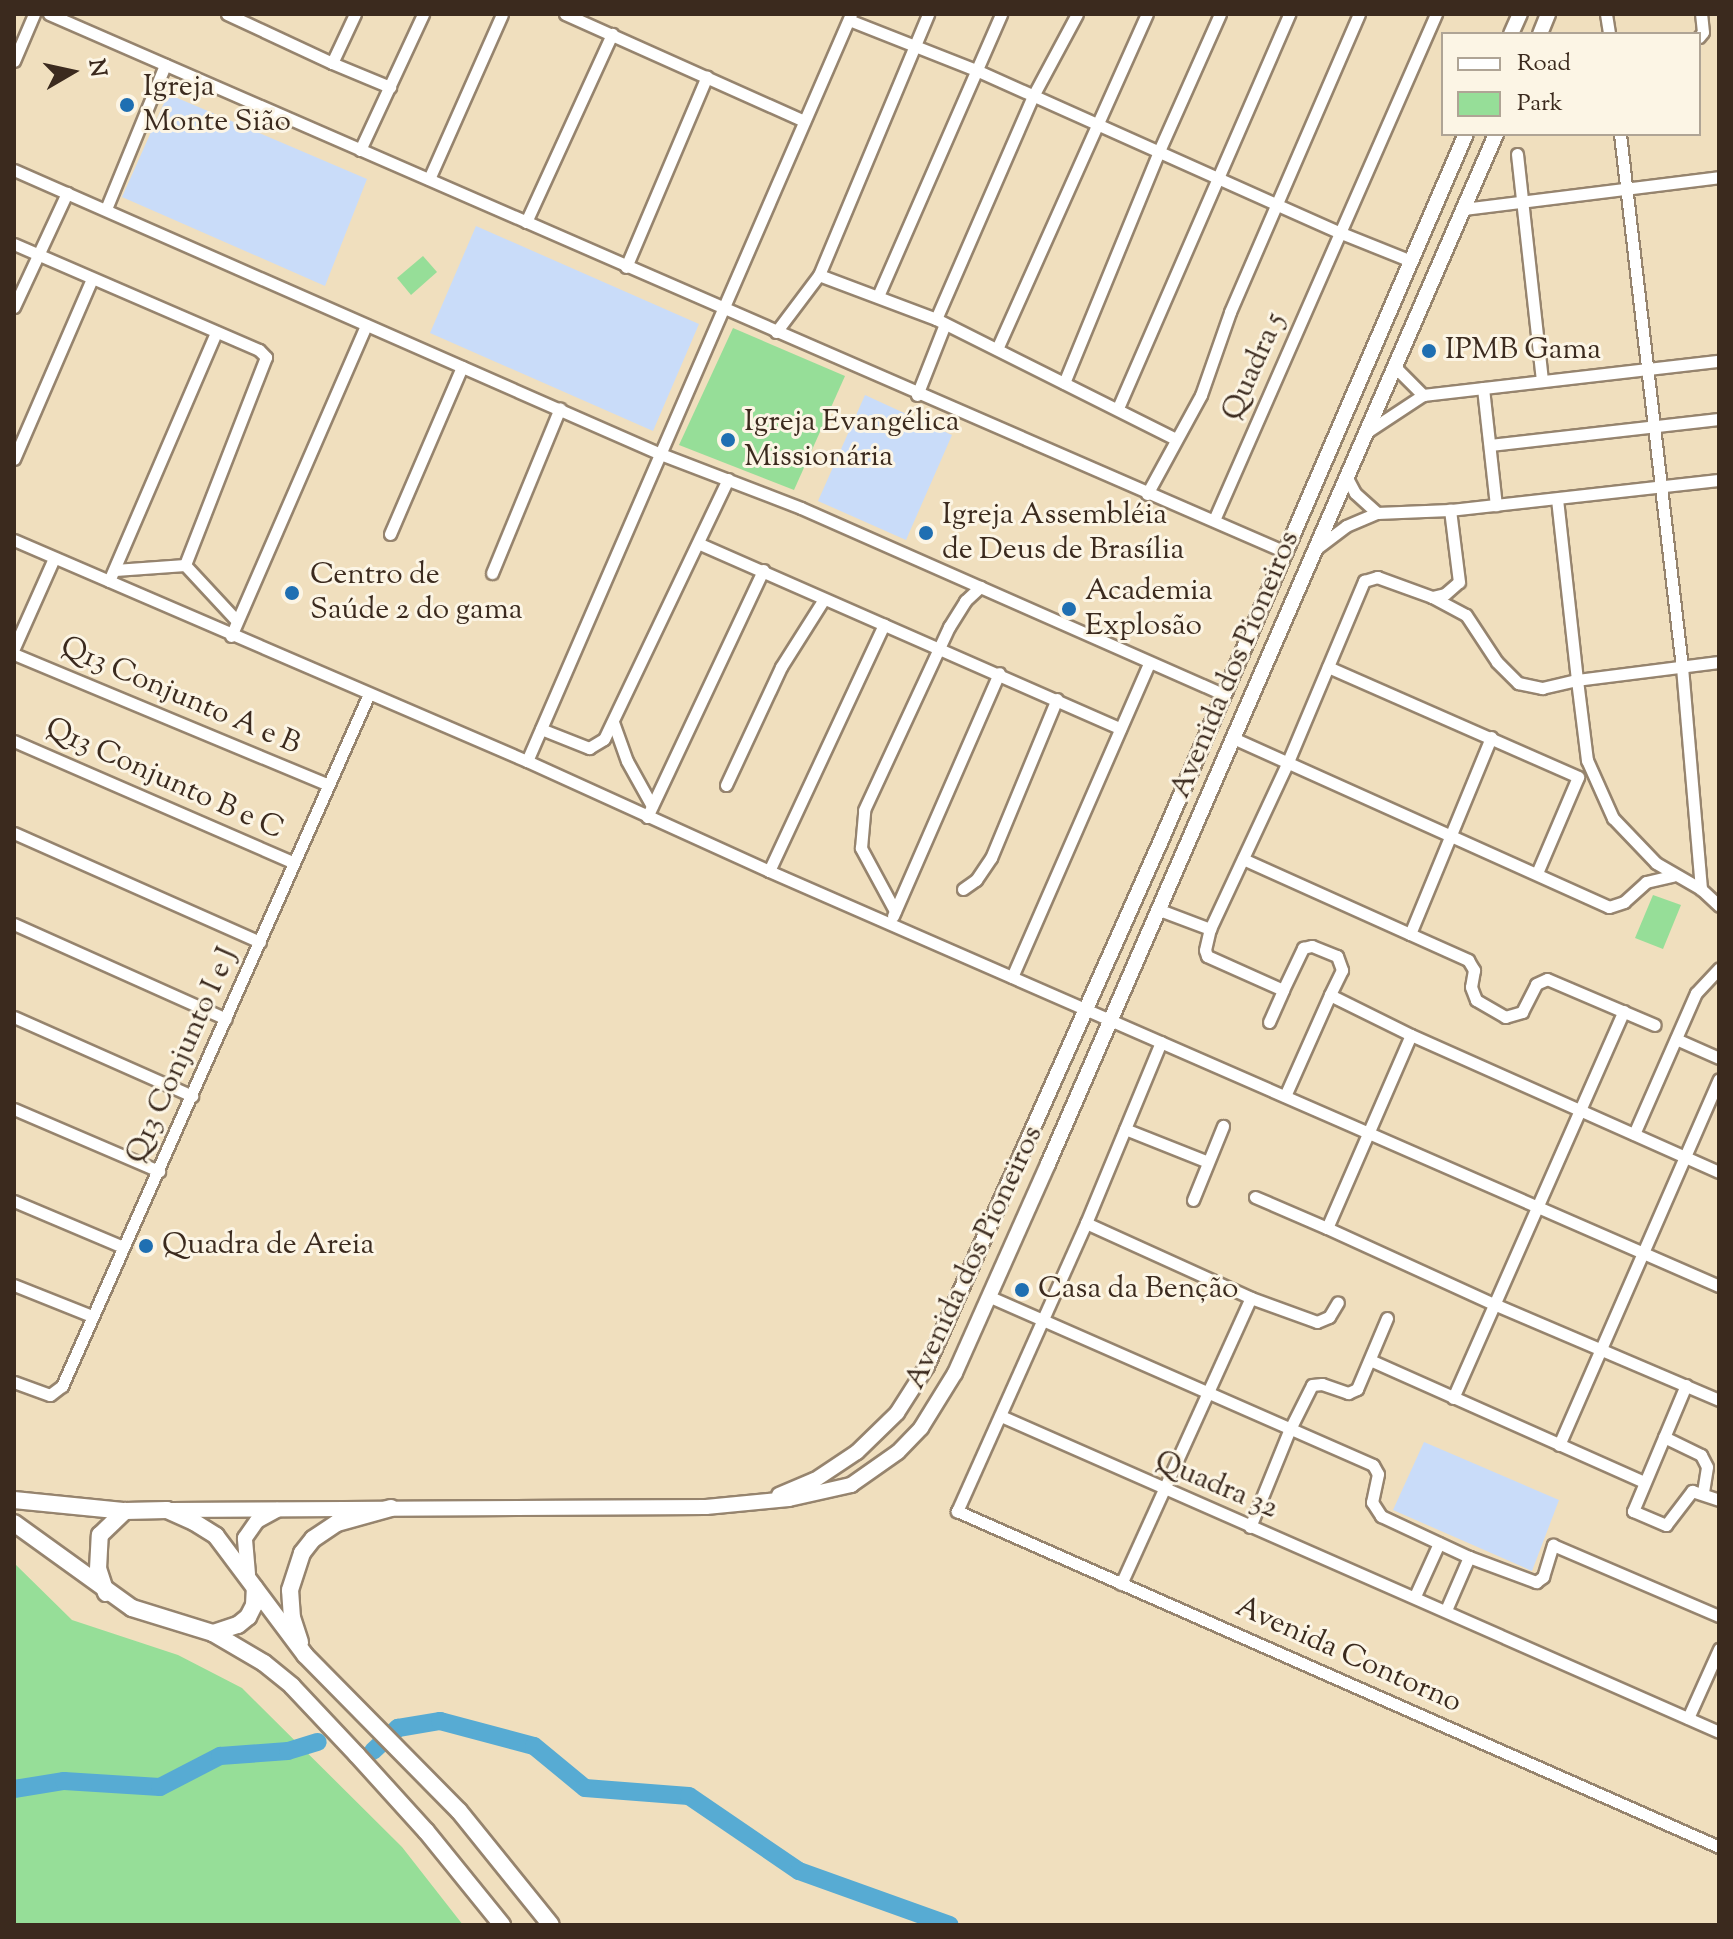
<!DOCTYPE html>
<meta charset="utf-8">
<style>
body{margin:0}
#map{position:relative;width:1733px;height:1939px;overflow:hidden;background:#f0dfbe;font-family:"Sorts Mill Goudy",serif}
div>[style]{position:absolute}
[style*='--x']{left:calc(var(--x)*1px);top:calc(var(--y)*1px);width:calc(var(--w)*1px);rotate:calc(var(--a)*1deg)}
.built>*{inset:0;background:#c9dcf9}
.green>*{inset:0;background:#96de98}
.river>*{height:18px;margin:-9px;padding:0 9px;transform-origin:9px;border-radius:9px;background:#57abd3}
.roads{filter:drop-shadow(2px 0 #96846e) drop-shadow(-2px 0 #96846e) drop-shadow(0 2px #96846e) drop-shadow(0 -2px #96846e)}
.minor>*{height:11px;margin:-5.5px;padding:0 5.5px;transform-origin:5.5px;border-radius:5.5px;background:#fff}
.major>*{height:14px;margin:-7px;padding:0 7px;transform-origin:7px;border-radius:7px;background:#fff}
.highway>*{height:16px;margin:-8px;padding:0 8px;transform-origin:8px;border-radius:8px;background:#fff}
.dots>*{width:22px;height:22px;translate:-50% -50%;box-sizing:border-box;border:4px solid #fcf5e5;border-radius:50%}
span{translate:-50% -50%;white-space:nowrap;text-align:center;line-height:1.15;-webkit-text-stroke:6px #fcf5e5;paint-order:stroke}
.poi-label{font-size:30px;color:#3b2a1e}
.left{translate:0 -50%;text-align:left}
.street-label{font-size:30px;color:#3b2a1e}
.frame{position:absolute;inset:0;border:16px solid #3b2a1e;pointer-events:none}
.legend{position:absolute;left:1441px;top:32px;width:260px;height:104px;box-sizing:border-box;background:#fcf5e5;border:2px solid #afa495;margin:0;padding:10px 14px;list-style:none;font-size:24px;color:#3b2a1e}
.legend li{display:flex;align-items:center;gap:16px;height:40px}
.legend b{width:40px;border:2px solid #afa495}
.north{position:absolute;left:32px;top:32px;width:80px;height:80px;-webkit-text-stroke:6px #fcf5e5;paint-order:stroke;rotate:81deg;font-size:22px;font-weight:700;line-height:32px;text-align:center;color:#3b2a1e}
.north::after{content:'';display:block;margin:auto;width:28px;height:36px;background:#3b2a1e;clip-path:polygon(50% 0,100% 100%,50% 72%,0 100%)}
</style>
<div id="map">
<div class="built">
<i style="clip-path:polygon(168px 94px,367px 179px,325px 286px,122px 197px)"></i>
<i style="clip-path:polygon(476px 226px,699px 324px,653px 431px,430px 333px)"></i>
<i style="clip-path:polygon(865px 395px,952px 435px,906px 540px,818px 501px)"></i>
<i style="clip-path:polygon(1424px 1442px,1559px 1500px,1532px 1571px,1393px 1510px)"></i>
</div>
<div class="green">
<i style="clip-path:polygon(423px 256px,437px 272px,411px 295px,397px 278px)"></i>
<i style="clip-path:polygon(733px 328px,845px 376px,794px 490px,679px 445px)"></i>
<i style="clip-path:polygon(1653px 895px,1681px 905px,1663px 949px,1635px 938px)"></i>
<i style="clip-path:polygon(14px 1563px,72px 1620px,178px 1655px,242px 1688px,402px 1847px,463px 1925px,14px 1925px)"></i>
</div>
<div class="river">
<i style="--x:373;--y:1751;--w:34;--a:-43"></i>
<i style="--x:398;--y:1728;--w:43;--a:-9.5"></i>
<i style="--x:440;--y:1721;--w:97;--a:14.9"></i>
<i style="--x:534;--y:1746;--w:66;--a:39.5"></i>
<i style="--x:585;--y:1788;--w:104;--a:4.4"></i>
<i style="--x:689;--y:1796;--w:133;--a:34.3"></i>
<i style="--x:799;--y:1871;--w:160;--a:19.7"></i>
<i style="--x:14;--y:1789;--w:51;--a:-9.1"></i>
<i style="--x:64;--y:1781;--w:96;--a:3.6"></i>
<i style="--x:160;--y:1787;--w:68;--a:-27.3"></i>
<i style="--x:220;--y:1756;--w:68;--a:-4.2"></i>
<i style="--x:288;--y:1751;--w:31;--a:-17"></i>
</div>
<div class="roads">
<div class="minor">
<i style="--x:49;--y:14;--w:1348;--a:23.52"></i>
<i style="--x:227;--y:14;--w:116;--a:25"></i>
<i style="--x:355;--y:14;--w:54;--a:115.1"></i>
<i style="--x:332;--y:63;--w:63;--a:22.5"></i>
<i style="--x:565;--y:14;--w:262;--a:24.1"></i>
<i style="--x:1606;--y:14;--w:20;--a:81"></i>
<i style="--x:849;--y:20;--w:136;--a:21.5"></i>
<i style="--x:976;--y:70;--w:400;--a:24.1"></i>
<i style="--x:1341;--y:233;--w:75;--a:21.8"></i>
<i style="--x:1699;--y:37;--w:6;--a:-51"></i>
<i style="--x:1703;--y:32;--w:18;--a:-96"></i>
<i style="--x:14;--y:61;--w:51;--a:-66.9"></i>
<i style="--x:1620;--y:134;--w:537;--a:83.37"></i>
<i style="--x:1682;--y:667;--w:223;--a:85.1"></i>
<i style="--x:360;--y:150;--w:150;--a:-65.1"></i>
<i style="--x:1517;--y:154;--w:228;--a:83.7"></i>
<i style="--x:14;--y:170;--w:703;--a:23.72"></i>
<i style="--x:658;--y:453;--w:153;--a:21"></i>
<i style="--x:801;--y:508;--w:462;--a:23.8"></i>
<i style="--x:429;--y:179;--w:180;--a:-66.1"></i>
<i style="--x:106;--y:209;--w:156;--a:-67.7"></i>
<i style="--x:1463;--y:209;--w:258;--a:-7.1"></i>
<i style="--x:526;--y:222;--w:207;--a:-65.4"></i>
<i style="--x:14;--y:244;--w:267;--a:23.4"></i>
<i style="--x:259;--y:350;--w:10;--a:45"></i>
<i style="--x:266;--y:357;--w:223;--a:111.3"></i>
<i style="--x:626;--y:267;--w:207;--a:-67"></i>
<i style="--x:819;--y:275;--w:125;--a:20.6"></i>
<i style="--x:936;--y:319;--w:268;--a:26.6"></i>
<i style="--x:878;--y:296;--w:308;--a:-66.4"></i>
<i style="--x:14;--y:307;--w:126;--a:-65.1"></i>
<i style="--x:936;--y:319;--w:243;--a:-66.5"></i>
<i style="--x:1033;--y:96;--w:93;--a:-61.8"></i>
<i style="--x:776;--y:332;--w:71;--a:-53"></i>
<i style="--x:819;--y:275;--w:283;--a:-67.3"></i>
<i style="--x:997;--y:349;--w:367;--a:-65.9"></i>
<i style="--x:1395;--y:367;--w:40;--a:45"></i>
<i style="--x:1064;--y:383;--w:251;--a:-67.7"></i>
<i style="--x:1159;--y:151;--w:150;--a:-66"></i>
<i style="--x:1483;--y:388;--w:118;--a:83.7"></i>
<i style="--x:917;--y:395;--w:76;--a:-68.5"></i>
<i style="--x:1118;--y:408;--w:430;--a:-66.5"></i>
<i style="--x:1370;--y:430;--w:64;--a:-33.4"></i>
<i style="--x:1423;--y:395;--w:298;--a:-6.6"></i>
<i style="--x:1490;--y:445;--w:230;--a:-6.5"></i>
<i style="--x:14;--y:459;--w:196;--a:-66.6"></i>
<i style="--x:1346;--y:476;--w:19;--a:62"></i>
<i style="--x:1355;--y:493;--w:30;--a:42"></i>
<i style="--x:1147;--y:494;--w:113;--a:-61.4"></i>
<i style="--x:1201;--y:395;--w:88;--a:-70.7"></i>
<i style="--x:1230;--y:312;--w:325;--a:-66.6"></i>
<i style="--x:1214;--y:520;--w:553;--a:-66.31"></i>
<i style="--x:390;--y:534;--w:182;--a:-66.7"></i>
<i style="--x:14;--y:540;--w:559;--a:23.31"></i>
<i style="--x:527;--y:761;--w:266;--a:24.4"></i>
<i style="--x:769;--y:871;--w:1037;--a:23.6"></i>
<i style="--x:700;--y:544;--w:459;--a:23.7"></i>
<i style="--x:1317;--y:548;--w:36;--a:-37"></i>
<i style="--x:1346;--y:526;--w:34;--a:-23"></i>
<i style="--x:1377;--y:513;--w:73;--a:-2.4"></i>
<i style="--x:1450;--y:510;--w:271;--a:-6.4"></i>
<i style="--x:185;--y:565;--w:76;--a:47.1"></i>
<i style="--x:115;--y:570;--w:70;--a:-4.1"></i>
<i style="--x:492;--y:573;--w:178;--a:-67.6"></i>
<i style="--x:109;--y:581;--w:271;--a:-66.7"></i>
<i style="--x:1432;--y:597;--w:38;--a:28"></i>
<i style="--x:1466;--y:615;--w:56;--a:56.6"></i>
<i style="--x:1497;--y:662;--w:30;--a:45"></i>
<i style="--x:1518;--y:683;--w:25;--a:12"></i>
<i style="--x:1542;--y:688;--w:36;--a:-13"></i>
<i style="--x:1577;--y:680;--w:182;--a:-96.3"></i>
<i style="--x:231;--y:636;--w:339;--a:-66.5"></i>
<i style="--x:14;--y:648;--w:98;--a:-66"></i>
<i style="--x:14;--y:654;--w:340;--a:22.6"></i>
<i style="--x:1719;--y:662;--w:143;--a:172.8"></i>
<i style="--x:1577;--y:680;--w:81;--a:82.9"></i>
<i style="--x:1587;--y:760;--w:64;--a:65.9"></i>
<i style="--x:1613;--y:818;--w:62;--a:46.3"></i>
<i style="--x:1656;--y:863;--w:52;--a:30"></i>
<i style="--x:1701;--y:889;--w:25;--a:43"></i>
<i style="--x:1328;--y:667;--w:273;--a:23.7"></i>
<i style="--x:1578;--y:777;--w:104;--a:113.1"></i>
<i style="--x:613;--y:722;--w:41;--a:70.3"></i>
<i style="--x:627;--y:761;--w:51;--a:60.9"></i>
<i style="--x:541;--y:729;--w:52;--a:21.6"></i>
<i style="--x:589;--y:748;--w:17;--a:-31"></i>
<i style="--x:604;--y:739;--w:288;--a:-64.5"></i>
<i style="--x:1233;--y:738;--w:412;--a:24.2"></i>
<i style="--x:1609;--y:907;--w:16;--a:-18"></i>
<i style="--x:1624;--y:902;--w:30;--a:-42"></i>
<i style="--x:1646;--y:882;--w:28;--a:-13"></i>
<i style="--x:14;--y:741;--w:305;--a:23.5"></i>
<i style="--x:527;--y:761;--w:814;--a:-66.55"></i>
<i style="--x:726;--y:785;--w:130;--a:-65"></i>
<i style="--x:781;--y:667;--w:80;--a:-57.7"></i>
<i style="--x:647;--y:817;--w:273;--a:-64.8"></i>
<i style="--x:14;--y:833;--w:269;--a:23.9"></i>
<i style="--x:1243;--y:859;--w:183;--a:24.2"></i>
<i style="--x:1410;--y:934;--w:213;--a:-67.6"></i>
<i style="--x:769;--y:871;--w:272;--a:-65"></i>
<i style="--x:963;--y:889;--w:16;--a:-35"></i>
<i style="--x:976;--y:880;--w:27;--a:-56"></i>
<i style="--x:991;--y:858;--w:172;--a:-67.5"></i>
<i style="--x:1157;--y:909;--w:57;--a:20.7"></i>
<i style="--x:895;--y:911;--w:72;--a:-118.4"></i>
<i style="--x:861;--y:848;--w:38;--a:-85"></i>
<i style="--x:864;--y:810;--w:202;--a:-65.1"></i>
<i style="--x:949;--y:627;--w:31;--a:-58"></i>
<i style="--x:965;--y:601;--w:21;--a:-43"></i>
<i style="--x:893;--y:916;--w:265;--a:-66.4"></i>
<i style="--x:14;--y:924;--w:232;--a:24.1"></i>
<i style="--x:1410;--y:934;--w:64;--a:24.1"></i>
<i style="--x:1468;--y:960;--w:12;--a:59"></i>
<i style="--x:1474;--y:970;--w:17;--a:100"></i>
<i style="--x:1471;--y:987;--w:14;--a:69"></i>
<i style="--x:1476;--y:1000;--w:34;--a:30"></i>
<i style="--x:1505;--y:1017;--w:18;--a:-16"></i>
<i style="--x:1522;--y:1012;--w:31;--a:-63"></i>
<i style="--x:1536;--y:984;--w:12;--a:-24"></i>
<i style="--x:1547;--y:979;--w:117;--a:23.1"></i>
<i style="--x:1012;--y:977;--w:342;--a:-66.4"></i>
<i style="--x:1283;--y:990;--w:47;--a:-64.5"></i>
<i style="--x:1303;--y:948;--w:9;--a:-13"></i>
<i style="--x:1312;--y:946;--w:27;--a:22"></i>
<i style="--x:1337;--y:956;--w:15;--a:70"></i>
<i style="--x:1342;--y:970;--w:28;--a:116"></i>
<i style="--x:1330;--y:995;--w:90;--a:26.3"></i>
<i style="--x:1411;--y:1035;--w:337;--a:24"></i>
<i style="--x:14;--y:1017;--w:195;--a:23.9"></i>
<i style="--x:1269;--y:1022;--w:35;--a:-66"></i>
<i style="--x:1283;--y:990;--w:83;--a:-155.9"></i>
<i style="--x:1207;--y:956;--w:6;--a:-108"></i>
<i style="--x:1205;--y:950;--w:22;--a:-77"></i>
<i style="--x:1210;--y:929;--w:182;--a:-65"></i>
<i style="--x:1287;--y:764;--w:199;--a:-67.2"></i>
<i style="--x:1364;--y:581;--w:14;--a:-17"></i>
<i style="--x:1377;--y:577;--w:59;--a:20"></i>
<i style="--x:1432;--y:597;--w:13;--a:-13"></i>
<i style="--x:1445;--y:594;--w:18;--a:-41"></i>
<i style="--x:1459;--y:582;--w:73;--a:-97.1"></i>
<i style="--x:1676;--y:1039;--w:47;--a:23.8"></i>
<i style="--x:1161;--y:1042;--w:196;--a:112.5"></i>
<i style="--x:1086;--y:1223;--w:316;--a:114.1"></i>
<i style="--x:957;--y:1511;--w:833;--a:23.79"></i>
<i style="--x:1285;--y:1096;--w:111;--a:-66"></i>
<i style="--x:14;--y:1109;--w:158;--a:23.2"></i>
<i style="--x:1125;--y:1129;--w:87;--a:21.6"></i>
<i style="--x:1634;--y:1134;--w:154;--a:-66.3"></i>
<i style="--x:1696;--y:993;--w:34;--a:-47"></i>
<i style="--x:1255;--y:1197;--w:78;--a:23.3"></i>
<i style="--x:1327;--y:1228;--w:210;--a:-66.5"></i>
<i style="--x:1193;--y:1200;--w:80;--a:-67.9"></i>
<i style="--x:14;--y:1201;--w:118;--a:22.9"></i>
<i style="--x:1086;--y:1223;--w:181;--a:24.4"></i>
<i style="--x:1251;--y:1298;--w:70;--a:20"></i>
<i style="--x:1317;--y:1322;--w:13;--a:-23"></i>
<i style="--x:1329;--y:1317;--w:17;--a:-59"></i>
<i style="--x:1327;--y:1228;--w:183;--a:24.5"></i>
<i style="--x:1494;--y:1304;--w:245;--a:23.1"></i>
<i style="--x:14;--y:1285;--w:84;--a:21.7"></i>
<i style="--x:988;--y:1296;--w:420;--a:23.7"></i>
<i style="--x:1373;--y:1465;--w:10;--a:61"></i>
<i style="--x:1378;--y:1474;--w:29;--a:102"></i>
<i style="--x:1372;--y:1502;--w:17;--a:57"></i>
<i style="--x:1381;--y:1516;--w:97;--a:25"></i>
<i style="--x:1469;--y:1557;--w:72;--a:20.5"></i>
<i style="--x:1536;--y:1582;--w:9;--a:-36"></i>
<i style="--x:1543;--y:1577;--w:34;--a:-73"></i>
<i style="--x:1553;--y:1545;--w:181;--a:23.2"></i>
<i style="--x:1370;--y:1360;--w:300;--a:24"></i>
<i style="--x:14;--y:1382;--w:38;--a:20"></i>
<i style="--x:50;--y:1395;--w:15;--a:-37"></i>
<i style="--x:62;--y:1386;--w:755;--a:-66.08"></i>
<i style="--x:1686;--y:1385;--w:137;--a:112.8"></i>
<i style="--x:1633;--y:1511;--w:36;--a:23"></i>
<i style="--x:1666;--y:1525;--w:43;--a:-52.6"></i>
<i style="--x:1692;--y:1491;--w:28;--a:18"></i>
<i style="--x:1453;--y:1398;--w:423;--a:-66.2"></i>
<i style="--x:1001;--y:1416;--w:784;--a:23.75"></i>
<i style="--x:1664;--y:1437;--w:41;--a:25.9"></i>
<i style="--x:1701;--y:1455;--w:13;--a:63"></i>
<i style="--x:1707;--y:1467;--w:25;--a:99"></i>
<i style="--x:1559;--y:1445;--w:399;--a:-66.4"></i>
<i style="--x:1250;--y:1527;--w:104;--a:-67.9"></i>
<i style="--x:1289;--y:1431;--w:51;--a:-63.4"></i>
<i style="--x:1312;--y:1385;--w:10;--a:-6"></i>
<i style="--x:1322;--y:1384;--w:28;--a:19"></i>
<i style="--x:1348;--y:1393;--w:10;--a:-24"></i>
<i style="--x:1357;--y:1389;--w:77;--a:-67.1"></i>
<i style="--x:1121;--y:1584;--w:314;--a:-65.6"></i>
<i style="--x:1415;--y:1596;--w:58;--a:-65.6"></i>
<i style="--x:1446;--y:1610;--w:58;--a:-66.5"></i>
<i style="--x:1688;--y:1718;--w:76;--a:-65.8"></i>
</div>
<div class="major">
<i style="--x:1511;--y:34;--w:22;--a:-66"></i>
<i style="--x:1540;--y:34;--w:22;--a:-68"></i>
<i style="--x:779;--y:1495;--w:39;--a:-23"></i>
<i style="--x:815;--y:1480;--w:50;--a:-33.7"></i>
<i style="--x:857;--y:1452;--w:56;--a:-44.3"></i>
<i style="--x:897;--y:1413;--w:56;--a:-57.4"></i>
<i style="--x:927;--y:1366;--w:573;--a:-65.99"></i>
<i style="--x:1160;--y:843;--w:772;--a:-66.66"></i>
<i style="--x:171;--y:1510;--w:535;--a:-0.32"></i>
<i style="--x:706;--y:1507;--w:83;--a:-5.5"></i>
<i style="--x:789;--y:1499;--w:64;--a:-12.7"></i>
<i style="--x:851;--y:1485;--w:57;--a:-35.1"></i>
<i style="--x:898;--y:1452;--w:33;--a:-46"></i>
<i style="--x:921;--y:1428;--w:65;--a:-58.3"></i>
<i style="--x:955;--y:1373;--w:229;--a:-66"></i>
<i style="--x:1048;--y:1164;--w:1123;--a:-66.49"></i>
<i style="--x:248;--y:1574;--w:36;--a:-95"></i>
<i style="--x:245;--y:1538;--w:21;--a:-55"></i>
<i style="--x:257;--y:1521;--w:23;--a:-29"></i>
</div>
<div class="highway">
<i style="--x:14;--y:1500;--w:112;--a:5.7"></i>
<i style="--x:125;--y:1511;--w:42;--a:-1.4"></i>
<i style="--x:167;--y:1510;--w:30;--a:24"></i>
<i style="--x:194;--y:1522;--w:26;--a:32"></i>
<i style="--x:216;--y:1536;--w:149;--a:53.2"></i>
<i style="--x:305;--y:1655;--w:219;--a:45.4"></i>
<i style="--x:459;--y:1811;--w:146;--a:51.1"></i>
<i style="--x:14;--y:1523;--w:145;--a:35.8"></i>
<i style="--x:132;--y:1608;--w:85;--a:17.2"></i>
<i style="--x:213;--y:1633;--w:59;--a:30.5"></i>
<i style="--x:264;--y:1663;--w:36;--a:39"></i>
<i style="--x:292;--y:1686;--w:95;--a:46.7"></i>
<i style="--x:357;--y:1755;--w:103;--a:47.8"></i>
<i style="--x:426;--y:1831;--w:121;--a:51"></i>
<i style="--x:106;--y:1593;--w:25;--a:-108"></i>
<i style="--x:98;--y:1569;--w:34;--a:-87"></i>
<i style="--x:100;--y:1535;--w:35;--a:-44"></i>
<i style="--x:213;--y:1633;--w:26;--a:-18"></i>
<i style="--x:238;--y:1625;--w:13;--a:-39"></i>
<i style="--x:248;--y:1617;--w:13;--a:-63"></i>
<i style="--x:254;--y:1605;--w:17;--a:-87"></i>
<i style="--x:300;--y:1642;--w:25;--a:-108"></i>
<i style="--x:292;--y:1618;--w:28;--a:-94"></i>
<i style="--x:290;--y:1590;--w:39;--a:-72"></i>
<i style="--x:302;--y:1553;--w:18;--a:-52"></i>
<i style="--x:313;--y:1539;--w:29;--a:-34"></i>
<i style="--x:337;--y:1523;--w:56;--a:-15.5"></i>
</div>
</div>
<div class="dots">
<i style="left:127px;top:105px;background:#1f6fb2"></i>
<i style="left:1429px;top:351px;background:#1f6fb2"></i>
<i style="left:728px;top:440px;background:#1f6fb2"></i>
<i style="left:926px;top:533px;background:#1f6fb2"></i>
<i style="left:292px;top:593px;background:#1f6fb2"></i>
<i style="left:1069px;top:609px;background:#1f6fb2"></i>
<i style="left:146px;top:1246px;background:#1f6fb2"></i>
<i style="left:1022px;top:1290px;background:#1f6fb2"></i>
</div>
<div class="poi-label">
<span class="left" style="left:143px;top:105px">Igreja<br>Monte Sião</span>
<span class="left" style="left:1445px;top:351px">IPMB Gama</span>
<span class="left" style="left:744px;top:440px">Igreja Evangélica<br>Missionária</span>
<span class="left" style="left:942px;top:533px">Igreja Assembléia<br>de Deus de Brasília</span>
<span class="left" style="left:310px;top:593px">Centro de<br>Saúde 2 do gama</span>
<span class="left" style="left:1085px;top:609px">Academia<br>Explosão</span>
<span class="left" style="left:162px;top:1246px">Quadra de Areia</span>
<span class="left" style="left:1038px;top:1290px">Casa da Benção</span>
</div>
<div class="street-label">
<span style="left:1255px;top:367px;rotate:-66deg">Quadra 5</span>
<span style="left:1236px;top:665px;rotate:-67deg">Avenida dos Pioneiros</span>
<span style="left:180px;top:697px;rotate:23deg">Q13 Conjunto A e B</span>
<span style="left:164px;top:780px;rotate:24deg">Q13 Conjunto B e C</span>
<span style="left:183px;top:1056px;rotate:-66deg">Q13 Conjunto I e J</span>
<span style="left:975px;top:1258px;rotate:-65deg">Avenida dos Pioneiros</span>
<span style="left:1216px;top:1486px;rotate:23deg">Quadra 32</span>
<span style="left:1348px;top:1656px;rotate:24deg">Avenida Contorno</span>
</div>
<div class="frame"></div>
<ul class="legend">
<li><b style="height:10px;background:#fff"></b>Road</li>
<li><b style="height:22px;background:#96de98"></b>Park</li>
</ul>
<div class="north">N</div>
</div>
